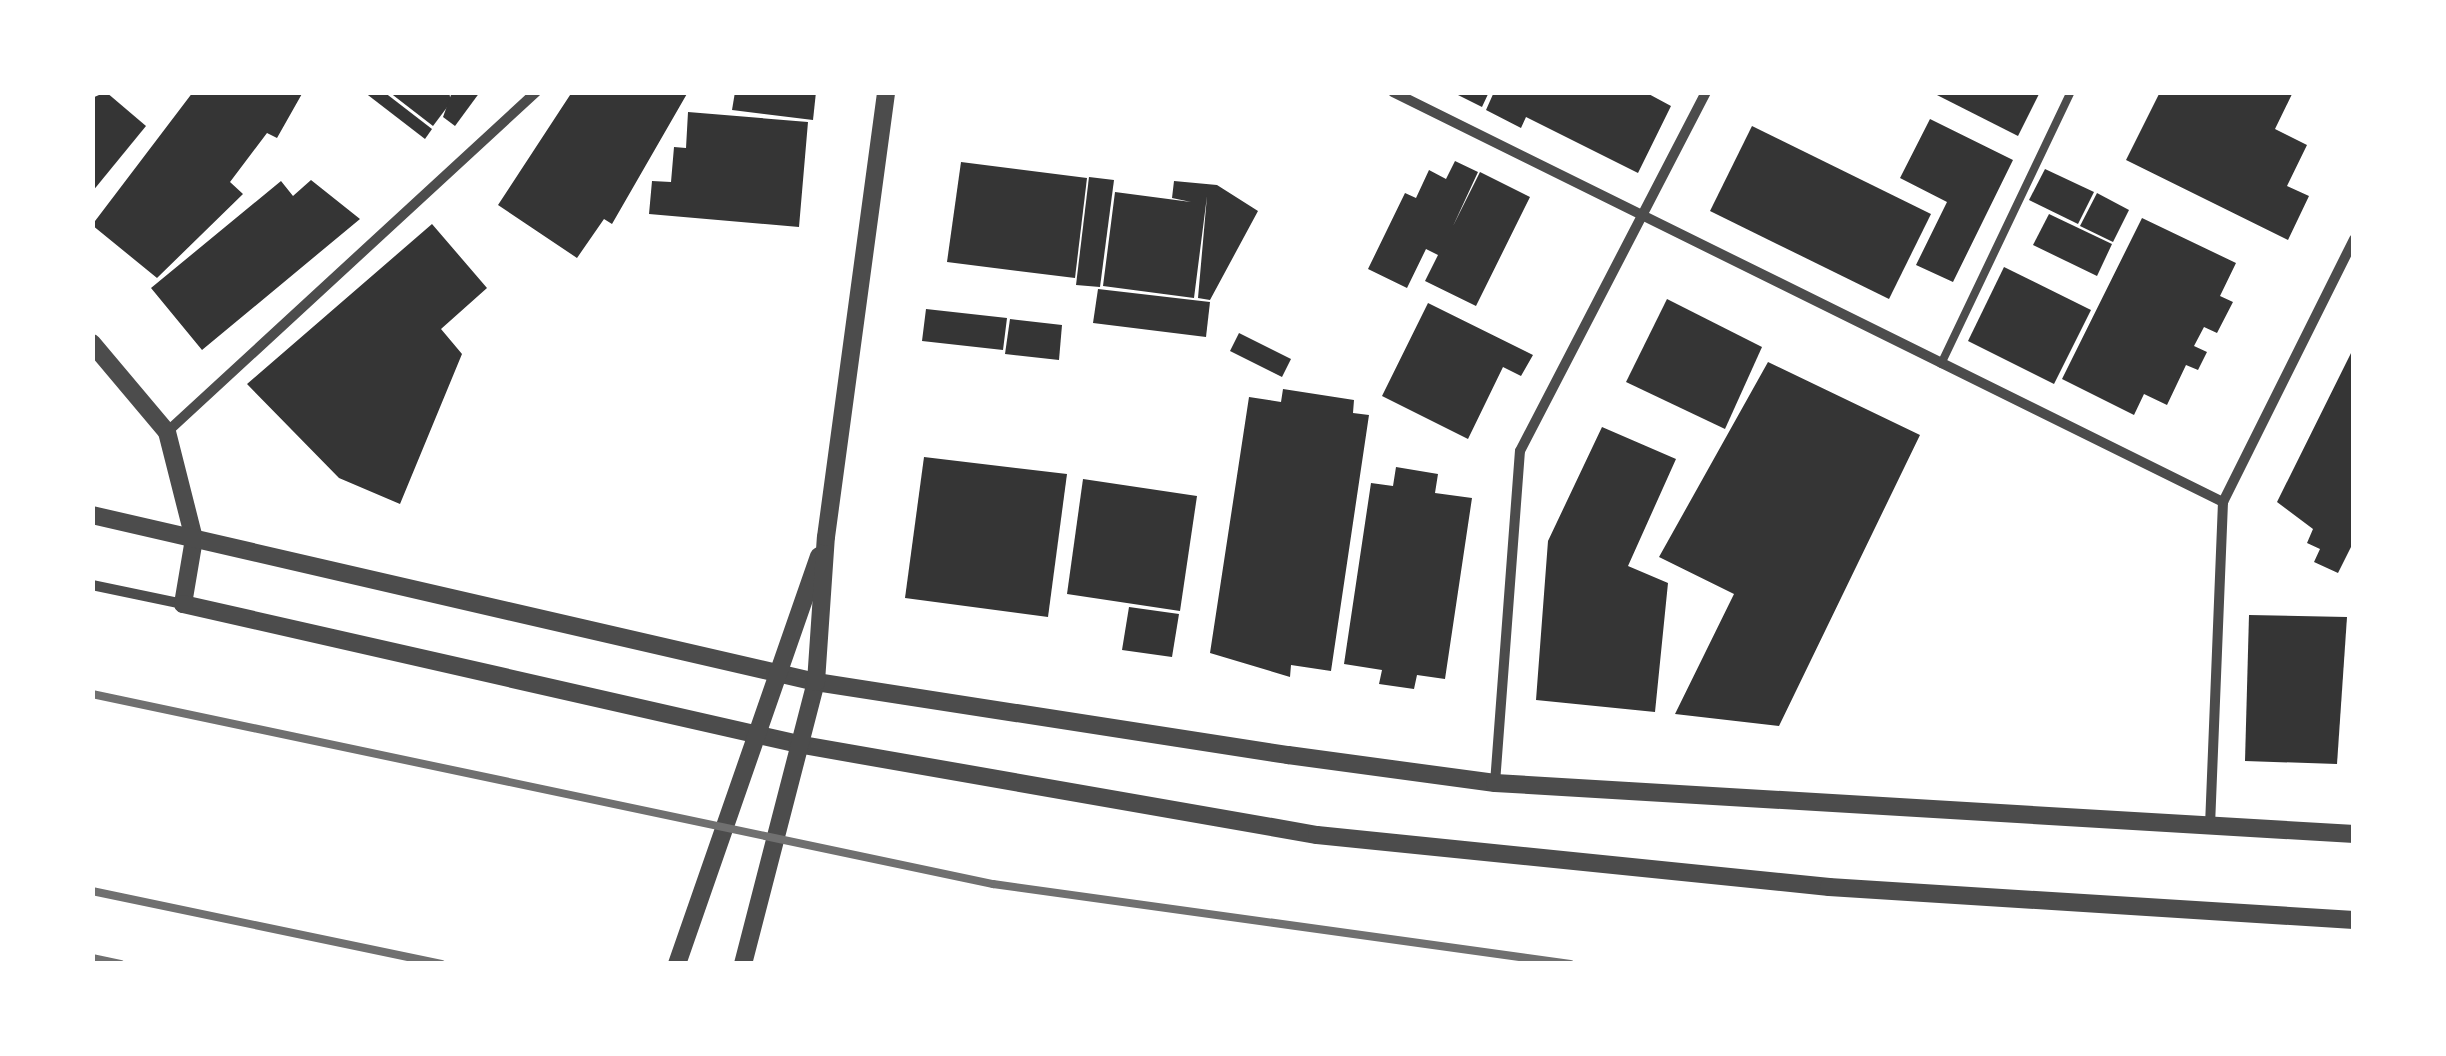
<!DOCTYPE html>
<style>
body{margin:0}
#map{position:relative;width:2446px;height:1056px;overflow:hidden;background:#fff;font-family:"PT Sans",sans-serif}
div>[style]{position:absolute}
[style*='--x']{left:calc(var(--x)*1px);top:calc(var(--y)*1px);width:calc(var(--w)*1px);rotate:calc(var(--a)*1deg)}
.building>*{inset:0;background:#353535}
.service>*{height:8px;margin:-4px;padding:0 4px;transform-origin:4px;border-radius:4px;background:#4c4c4c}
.minor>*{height:10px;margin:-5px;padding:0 5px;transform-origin:5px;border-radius:5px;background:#4c4c4c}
.tertiary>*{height:18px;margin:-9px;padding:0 9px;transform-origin:9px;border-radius:9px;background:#4c4c4c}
.rail>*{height:8px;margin:-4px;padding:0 4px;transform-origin:4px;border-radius:4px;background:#707070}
span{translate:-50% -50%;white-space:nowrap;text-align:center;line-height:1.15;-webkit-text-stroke:8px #fff;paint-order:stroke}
.frame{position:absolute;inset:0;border:95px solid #fff;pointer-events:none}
</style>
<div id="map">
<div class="building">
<i style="clip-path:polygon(106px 92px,146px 126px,92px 192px,92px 98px)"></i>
<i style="clip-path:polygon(193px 92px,303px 92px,277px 138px,267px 133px,230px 182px,243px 194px,157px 278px,92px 225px)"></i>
<i style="clip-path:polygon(364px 92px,384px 92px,432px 129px,425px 139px)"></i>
<i style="clip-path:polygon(389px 92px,449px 92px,451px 102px,433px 126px)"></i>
<i style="clip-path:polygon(452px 92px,480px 92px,455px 126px,443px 117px)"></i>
<i style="clip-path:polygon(572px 92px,688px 92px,612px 224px,604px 219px,577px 258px,498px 205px)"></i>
<i style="clip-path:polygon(735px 92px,816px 92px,813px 120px,732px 110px)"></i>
<i style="clip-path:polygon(1452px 92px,1489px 92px,1482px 107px)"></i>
<i style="clip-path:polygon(1494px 92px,1645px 92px,1671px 106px,1638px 173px,1526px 117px,1521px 128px,1486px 110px)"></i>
<i style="clip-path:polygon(1931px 92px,2040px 92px,2018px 136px)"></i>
<i style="clip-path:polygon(2160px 92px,2293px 92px,2275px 129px,2307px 145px,2287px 186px,2309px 196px,2288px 240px,2126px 160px)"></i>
<i style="clip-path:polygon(688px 112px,808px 122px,799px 227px,649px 214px,652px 181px,671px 182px,674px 147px,686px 148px)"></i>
<i style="clip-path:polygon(1930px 119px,2013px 160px,1953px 282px,1916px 265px,1947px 202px,1900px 178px)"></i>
<i style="clip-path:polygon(1752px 126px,1931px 214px,1889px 299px,1710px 211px)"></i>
<i style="clip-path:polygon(1455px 161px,1478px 172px,1453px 226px,1480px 172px,1530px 197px,1476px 306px,1425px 281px,1438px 255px,1426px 249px,1407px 288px,1368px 269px,1405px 193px,1416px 198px,1429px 170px,1446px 179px)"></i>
<i style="clip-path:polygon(961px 162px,1087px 178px,1075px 278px,947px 262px)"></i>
<i style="clip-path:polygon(2045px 169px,2094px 192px,2078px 224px,2029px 200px)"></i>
<i style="clip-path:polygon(1089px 177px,1114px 180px,1100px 287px,1076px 285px)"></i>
<i style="clip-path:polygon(311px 180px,360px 219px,202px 350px,151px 288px,281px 181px,293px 196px)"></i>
<i style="clip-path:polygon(1174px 181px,1217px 185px,1258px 211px,1210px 300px,1198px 298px,1207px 196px,1194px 298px,1103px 286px,1115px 192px,1191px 202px,1172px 198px)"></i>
<i style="clip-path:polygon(2097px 193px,2129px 210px,2113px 242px,2080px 226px)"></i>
<i style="clip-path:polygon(2049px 214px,2112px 244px,2097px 276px,2033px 245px)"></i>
<i style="clip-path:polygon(2142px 218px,2236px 263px,2220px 296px,2233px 302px,2217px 333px,2204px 327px,2194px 346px,2207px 352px,2198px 370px,2186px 365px,2167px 405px,2144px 394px,2134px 415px,2062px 379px)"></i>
<i style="clip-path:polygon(432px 224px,487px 288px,441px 329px,462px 354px,400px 504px,339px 478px,247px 384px)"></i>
<i style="clip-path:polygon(2004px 267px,2091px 310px,2054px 384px,1968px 341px)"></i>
<i style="clip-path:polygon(1098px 289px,1210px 302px,1206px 337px,1093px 323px)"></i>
<i style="clip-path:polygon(1667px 299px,1762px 347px,1725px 429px,1626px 382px)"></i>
<i style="clip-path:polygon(1428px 303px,1533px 355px,1521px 376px,1503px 367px,1468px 439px,1382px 396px)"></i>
<i style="clip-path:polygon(926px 309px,1007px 318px,1003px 350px,922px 341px)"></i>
<i style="clip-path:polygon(1010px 319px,1062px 325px,1059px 360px,1005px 354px)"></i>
<i style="clip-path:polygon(1239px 333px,1291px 359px,1282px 377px,1230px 351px)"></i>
<i style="clip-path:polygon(2354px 347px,2354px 541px,2338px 573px,2314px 562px,2320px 549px,2307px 543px,2313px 529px,2277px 502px)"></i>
<i style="clip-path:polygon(1768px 362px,1920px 435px,1779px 726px,1675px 714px,1734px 594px,1659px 557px)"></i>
<i style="clip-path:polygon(1283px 389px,1354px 400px,1353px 413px,1369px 415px,1331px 671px,1291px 665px,1290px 677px,1210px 653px,1249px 397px,1281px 402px)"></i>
<i style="clip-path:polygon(1602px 427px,1676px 459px,1628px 566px,1668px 583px,1655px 712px,1536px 700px,1548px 541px)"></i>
<i style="clip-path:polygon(924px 457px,1067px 474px,1048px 617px,905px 598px)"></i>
<i style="clip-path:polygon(1396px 467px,1438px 474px,1435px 493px,1472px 498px,1445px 679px,1417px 675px,1414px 689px,1379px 684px,1382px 670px,1344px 664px,1371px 483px,1393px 486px)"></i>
<i style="clip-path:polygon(1083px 479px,1197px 496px,1180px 611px,1067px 594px)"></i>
<i style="clip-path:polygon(1129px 607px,1179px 614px,1172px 657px,1122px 650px)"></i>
<i style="clip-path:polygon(2249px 615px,2347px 617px,2337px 764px,2245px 761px)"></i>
</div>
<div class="service">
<i style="--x:1941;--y:364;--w:301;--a:-64.5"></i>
</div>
<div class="minor">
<i style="--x:1393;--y:92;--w:926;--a:26.29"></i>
<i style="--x:2223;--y:502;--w:325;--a:92.3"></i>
<i style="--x:167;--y:432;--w:502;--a:-42.66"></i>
<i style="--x:2223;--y:502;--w:294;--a:-63.5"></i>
<i style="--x:92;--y:585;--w:93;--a:11.8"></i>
<i style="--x:1495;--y:783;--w:333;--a:-85.7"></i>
<i style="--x:1520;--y:451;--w:404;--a:-62.6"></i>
</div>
<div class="tertiary">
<i style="--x:92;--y:343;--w:116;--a:49.9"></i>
<i style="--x:167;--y:432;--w:110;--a:75.8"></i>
<i style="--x:194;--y:539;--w:66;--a:99.6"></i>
<i style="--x:183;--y:604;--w:636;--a:12.81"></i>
<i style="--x:803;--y:745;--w:522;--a:9.93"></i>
<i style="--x:1317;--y:835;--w:515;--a:5.8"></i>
<i style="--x:1829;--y:887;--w:526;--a:3.6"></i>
<i style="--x:92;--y:515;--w:743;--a:12.99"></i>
<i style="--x:816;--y:682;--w:478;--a:8.8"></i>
<i style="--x:1288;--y:755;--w:209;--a:7.7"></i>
<i style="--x:1495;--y:783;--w:861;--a:3.4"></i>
<i style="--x:677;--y:964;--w:432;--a:-70.8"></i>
<i style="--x:743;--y:964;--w:291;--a:-75.5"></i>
<i style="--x:816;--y:682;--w:145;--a:-86.1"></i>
<i style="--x:826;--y:537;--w:449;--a:-82.3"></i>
</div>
<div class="rail">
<i style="--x:92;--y:694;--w:921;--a:11.91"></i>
<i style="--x:993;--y:884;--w:583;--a:7.89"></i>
<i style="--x:92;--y:891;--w:357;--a:11.8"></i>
<i style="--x:92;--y:958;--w:29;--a:12"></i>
</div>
<div class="frame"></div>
</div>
